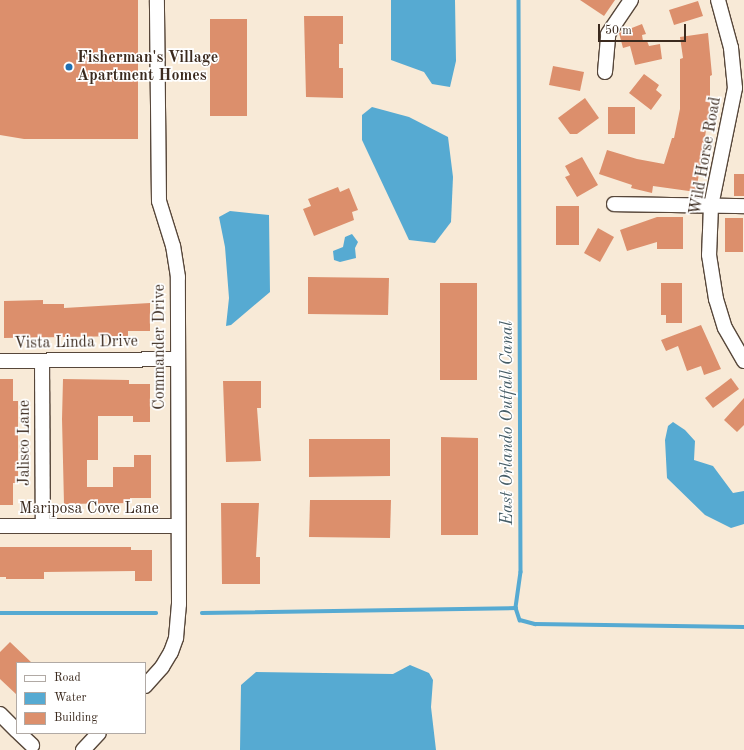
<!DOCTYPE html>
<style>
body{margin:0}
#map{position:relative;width:744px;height:750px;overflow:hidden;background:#f8ead7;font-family:"Old Standard TT",serif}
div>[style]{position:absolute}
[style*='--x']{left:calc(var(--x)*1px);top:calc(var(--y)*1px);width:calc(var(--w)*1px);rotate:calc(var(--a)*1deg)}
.water>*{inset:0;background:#56aad2}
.stream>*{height:3.5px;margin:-1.75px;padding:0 1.75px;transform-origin:1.75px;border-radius:1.75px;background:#56aad2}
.building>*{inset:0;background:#dc8f6c}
.roads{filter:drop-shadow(1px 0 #57473a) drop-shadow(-1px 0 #57473a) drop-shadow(0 1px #57473a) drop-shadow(0 -1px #57473a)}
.minor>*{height:14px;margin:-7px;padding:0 7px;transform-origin:7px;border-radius:7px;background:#fff}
.dots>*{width:11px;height:11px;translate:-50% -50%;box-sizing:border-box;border:2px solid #fff;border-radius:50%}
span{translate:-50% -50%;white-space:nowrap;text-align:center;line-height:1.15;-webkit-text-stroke:3.5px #fff;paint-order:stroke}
.poi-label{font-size:16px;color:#3b2a1e;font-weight:700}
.left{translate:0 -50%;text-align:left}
.street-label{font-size:16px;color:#3b2a1e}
.water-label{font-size:17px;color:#465d66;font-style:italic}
.legend{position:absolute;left:16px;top:662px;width:130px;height:72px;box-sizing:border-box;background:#fff;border:1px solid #b1aaa5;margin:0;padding:5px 7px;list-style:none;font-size:12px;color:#3b2a1e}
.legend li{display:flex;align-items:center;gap:8px;height:20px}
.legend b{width:20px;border:1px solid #b1aaa5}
.scale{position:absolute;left:598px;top:24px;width:88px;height:18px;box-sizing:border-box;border:2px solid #3b2a1e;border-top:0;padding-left:5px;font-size:12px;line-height:14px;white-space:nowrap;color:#3b2a1e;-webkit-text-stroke:3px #fff;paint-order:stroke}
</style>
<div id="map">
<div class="water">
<i style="clip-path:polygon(391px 0,455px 0,456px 61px,450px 87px,432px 84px,424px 72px,391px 60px)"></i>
<i style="clip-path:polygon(372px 107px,409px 117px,448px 137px,453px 177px,451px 222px,435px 243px,409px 240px,362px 140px,362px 115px)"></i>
<i style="clip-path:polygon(230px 211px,269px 215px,270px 292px,231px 325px,226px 326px,229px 298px,225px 247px,219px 217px)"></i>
<i style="clip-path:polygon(352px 234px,358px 242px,355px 248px,356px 258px,340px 262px,334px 260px,333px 251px,343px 247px,345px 237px)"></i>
<i style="clip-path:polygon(673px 422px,685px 430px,695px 441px,694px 460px,713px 466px,733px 493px,744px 491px,744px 524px,731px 528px,705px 515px,667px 478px,665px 440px,668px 426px)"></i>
<i style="clip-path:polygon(410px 665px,429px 673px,433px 680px,431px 707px,436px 750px,240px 750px,241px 685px,256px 672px,393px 674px)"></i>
</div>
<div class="stream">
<i style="--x:519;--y:0;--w:572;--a:89.8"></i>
<i style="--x:521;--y:572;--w:36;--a:98"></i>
<i style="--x:516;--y:608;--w:13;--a:72"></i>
<i style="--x:520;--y:620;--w:16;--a:15"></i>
<i style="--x:535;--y:624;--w:209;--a:0.8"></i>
<i style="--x:0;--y:613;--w:156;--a:0"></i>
<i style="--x:202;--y:613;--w:314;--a:-0.9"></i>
</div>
<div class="building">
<i style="clip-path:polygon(0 0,138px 0,138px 139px,24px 139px,0 135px)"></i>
<i style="clip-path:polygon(580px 0,615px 0,604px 16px)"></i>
<i style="clip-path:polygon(698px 1px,703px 16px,674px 25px,669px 10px)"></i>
<i style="clip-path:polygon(304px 16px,343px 16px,343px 44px,339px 44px,339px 68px,343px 68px,343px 98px,306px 97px)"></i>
<i style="clip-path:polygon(210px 19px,247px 19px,247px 116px,210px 116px)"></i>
<i style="clip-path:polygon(642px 24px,646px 34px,642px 35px,643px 41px,647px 41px,649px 46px,660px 44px,662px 59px,635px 65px,630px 46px,623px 48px,619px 33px)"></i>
<i style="clip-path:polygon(708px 33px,712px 75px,710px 76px,710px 106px,696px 192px,653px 186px,652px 193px,631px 188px,632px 185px,599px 174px,607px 150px,637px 159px,664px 164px,672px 138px,674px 138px,680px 109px,680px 59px,683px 58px,680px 37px)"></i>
<i style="clip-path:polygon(553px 66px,584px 72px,580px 91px,549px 85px)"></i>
<i style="clip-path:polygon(644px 74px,659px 85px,656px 90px,662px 95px,651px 110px,629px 93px)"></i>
<i style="clip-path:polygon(585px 98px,599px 118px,577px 134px,570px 134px,558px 118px)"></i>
<i style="clip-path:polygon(608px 107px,635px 107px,635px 134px,608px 134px)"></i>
<i style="clip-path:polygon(582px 157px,598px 185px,577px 197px,565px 177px,570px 175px,565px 166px)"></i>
<i style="clip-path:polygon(734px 174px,744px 174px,744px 196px,734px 196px)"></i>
<i style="clip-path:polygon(338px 187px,340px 192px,349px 188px,358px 210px,352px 212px,354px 220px,314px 236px,303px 209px,311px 206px,308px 199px)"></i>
<i style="clip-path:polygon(556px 206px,579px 206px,579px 245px,556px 245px)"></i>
<i style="clip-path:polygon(657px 217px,683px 217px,683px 249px,657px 249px,657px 242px,627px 251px,620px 230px)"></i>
<i style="clip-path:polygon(725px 218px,743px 218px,743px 252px,725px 252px)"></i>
<i style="clip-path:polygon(598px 228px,614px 237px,600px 262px,584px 253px)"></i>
<i style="clip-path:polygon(308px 277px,389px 278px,388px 315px,308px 314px)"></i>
<i style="clip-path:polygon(440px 283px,477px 283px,477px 380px,440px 380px)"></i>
<i style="clip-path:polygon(661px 283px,682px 283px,682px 323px,666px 323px,666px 315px,661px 315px)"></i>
<i style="clip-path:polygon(43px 300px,43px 304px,64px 304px,64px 308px,150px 303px,150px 331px,128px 331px,128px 336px,4px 338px,4px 301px)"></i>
<i style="clip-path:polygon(701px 325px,721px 369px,704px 375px,701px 366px,687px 371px,678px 346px,666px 351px,661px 340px)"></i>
<i style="clip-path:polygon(731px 378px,739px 389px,713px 408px,705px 398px)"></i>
<i style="clip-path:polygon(0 379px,13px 379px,13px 401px,18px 401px,18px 483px,13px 483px,13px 505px,0 505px)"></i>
<i style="clip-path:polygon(63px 379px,129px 380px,129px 384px,150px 384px,150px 422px,133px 422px,133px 416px,98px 416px,98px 460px,87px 460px,87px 487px,113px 487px,113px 467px,134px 467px,134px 455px,151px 455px,151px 498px,130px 498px,130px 503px,64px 504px,62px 419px)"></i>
<i style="clip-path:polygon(223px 381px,261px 381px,261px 408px,257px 408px,261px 461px,226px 462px)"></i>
<i style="clip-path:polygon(744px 398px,744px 425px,737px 432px,724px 420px)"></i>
<i style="clip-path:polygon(441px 437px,478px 438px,478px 535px,441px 535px)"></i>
<i style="clip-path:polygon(309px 439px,390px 439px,390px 476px,309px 477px)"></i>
<i style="clip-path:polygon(310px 500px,391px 500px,390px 538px,309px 537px)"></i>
<i style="clip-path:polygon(221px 503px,259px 503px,256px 557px,260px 557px,260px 584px,222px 584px)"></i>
<i style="clip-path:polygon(0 547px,131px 547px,131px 550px,152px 550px,152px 581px,135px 581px,135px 571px,44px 572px,44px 579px,6px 579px,6px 577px,0 577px)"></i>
<i style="clip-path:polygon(10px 642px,32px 663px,17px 663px,17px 695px,0 679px,0 652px)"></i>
</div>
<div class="roads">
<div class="minor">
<i style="--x:718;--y:0;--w:50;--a:74.8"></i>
<i style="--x:731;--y:48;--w:40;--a:84.3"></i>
<i style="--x:735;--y:88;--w:120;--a:101.5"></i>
<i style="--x:711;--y:206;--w:49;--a:92.3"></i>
<i style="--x:709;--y:255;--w:45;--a:81"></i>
<i style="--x:716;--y:299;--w:30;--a:73"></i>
<i style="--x:725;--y:328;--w:38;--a:60"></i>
<i style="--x:605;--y:72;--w:38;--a:-85"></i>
<i style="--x:608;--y:34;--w:41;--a:-55.9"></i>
<i style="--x:614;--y:204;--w:130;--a:0.9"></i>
<i style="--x:0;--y:361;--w:177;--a:-0.6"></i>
<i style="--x:42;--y:361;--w:164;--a:89.7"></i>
<i style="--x:0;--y:526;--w:178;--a:0"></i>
<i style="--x:145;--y:686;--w:25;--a:-48"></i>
<i style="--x:162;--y:667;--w:17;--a:-59"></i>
<i style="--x:171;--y:652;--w:15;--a:-70"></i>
<i style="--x:176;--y:638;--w:34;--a:-85"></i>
<i style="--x:179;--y:604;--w:327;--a:-90.2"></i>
<i style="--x:178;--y:277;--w:31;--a:-99"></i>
<i style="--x:173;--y:246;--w:47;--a:-107.3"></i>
<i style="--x:159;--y:201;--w:201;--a:-90.6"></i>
<i style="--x:0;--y:714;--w:24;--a:45"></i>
<i style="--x:19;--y:733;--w:18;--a:43"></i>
<i style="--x:83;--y:750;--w:23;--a:-47"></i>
</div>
</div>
<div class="dots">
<i style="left:69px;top:67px;background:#1f6fb2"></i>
</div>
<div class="poi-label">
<span class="left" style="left:77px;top:67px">Fisherman's Village<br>Apartment Homes</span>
</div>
<div class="street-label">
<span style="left:706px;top:156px;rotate:-80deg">Wild Horse Road</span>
<span style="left:76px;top:343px;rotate:-1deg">Vista Linda Drive</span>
<span style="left:160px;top:347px;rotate:-90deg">Commander Drive</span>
<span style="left:25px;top:443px;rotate:-90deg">Jalisco Lane</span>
<span style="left:89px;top:509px">Mariposa Cove Lane</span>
</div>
<div class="water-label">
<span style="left:508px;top:423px;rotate:-90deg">East Orlando Outfall Canal</span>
</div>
<ul class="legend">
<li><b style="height:5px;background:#fff"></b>Road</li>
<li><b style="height:11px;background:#56aad2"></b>Water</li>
<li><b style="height:11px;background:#dc8f6c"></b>Building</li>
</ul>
<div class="scale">50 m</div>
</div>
